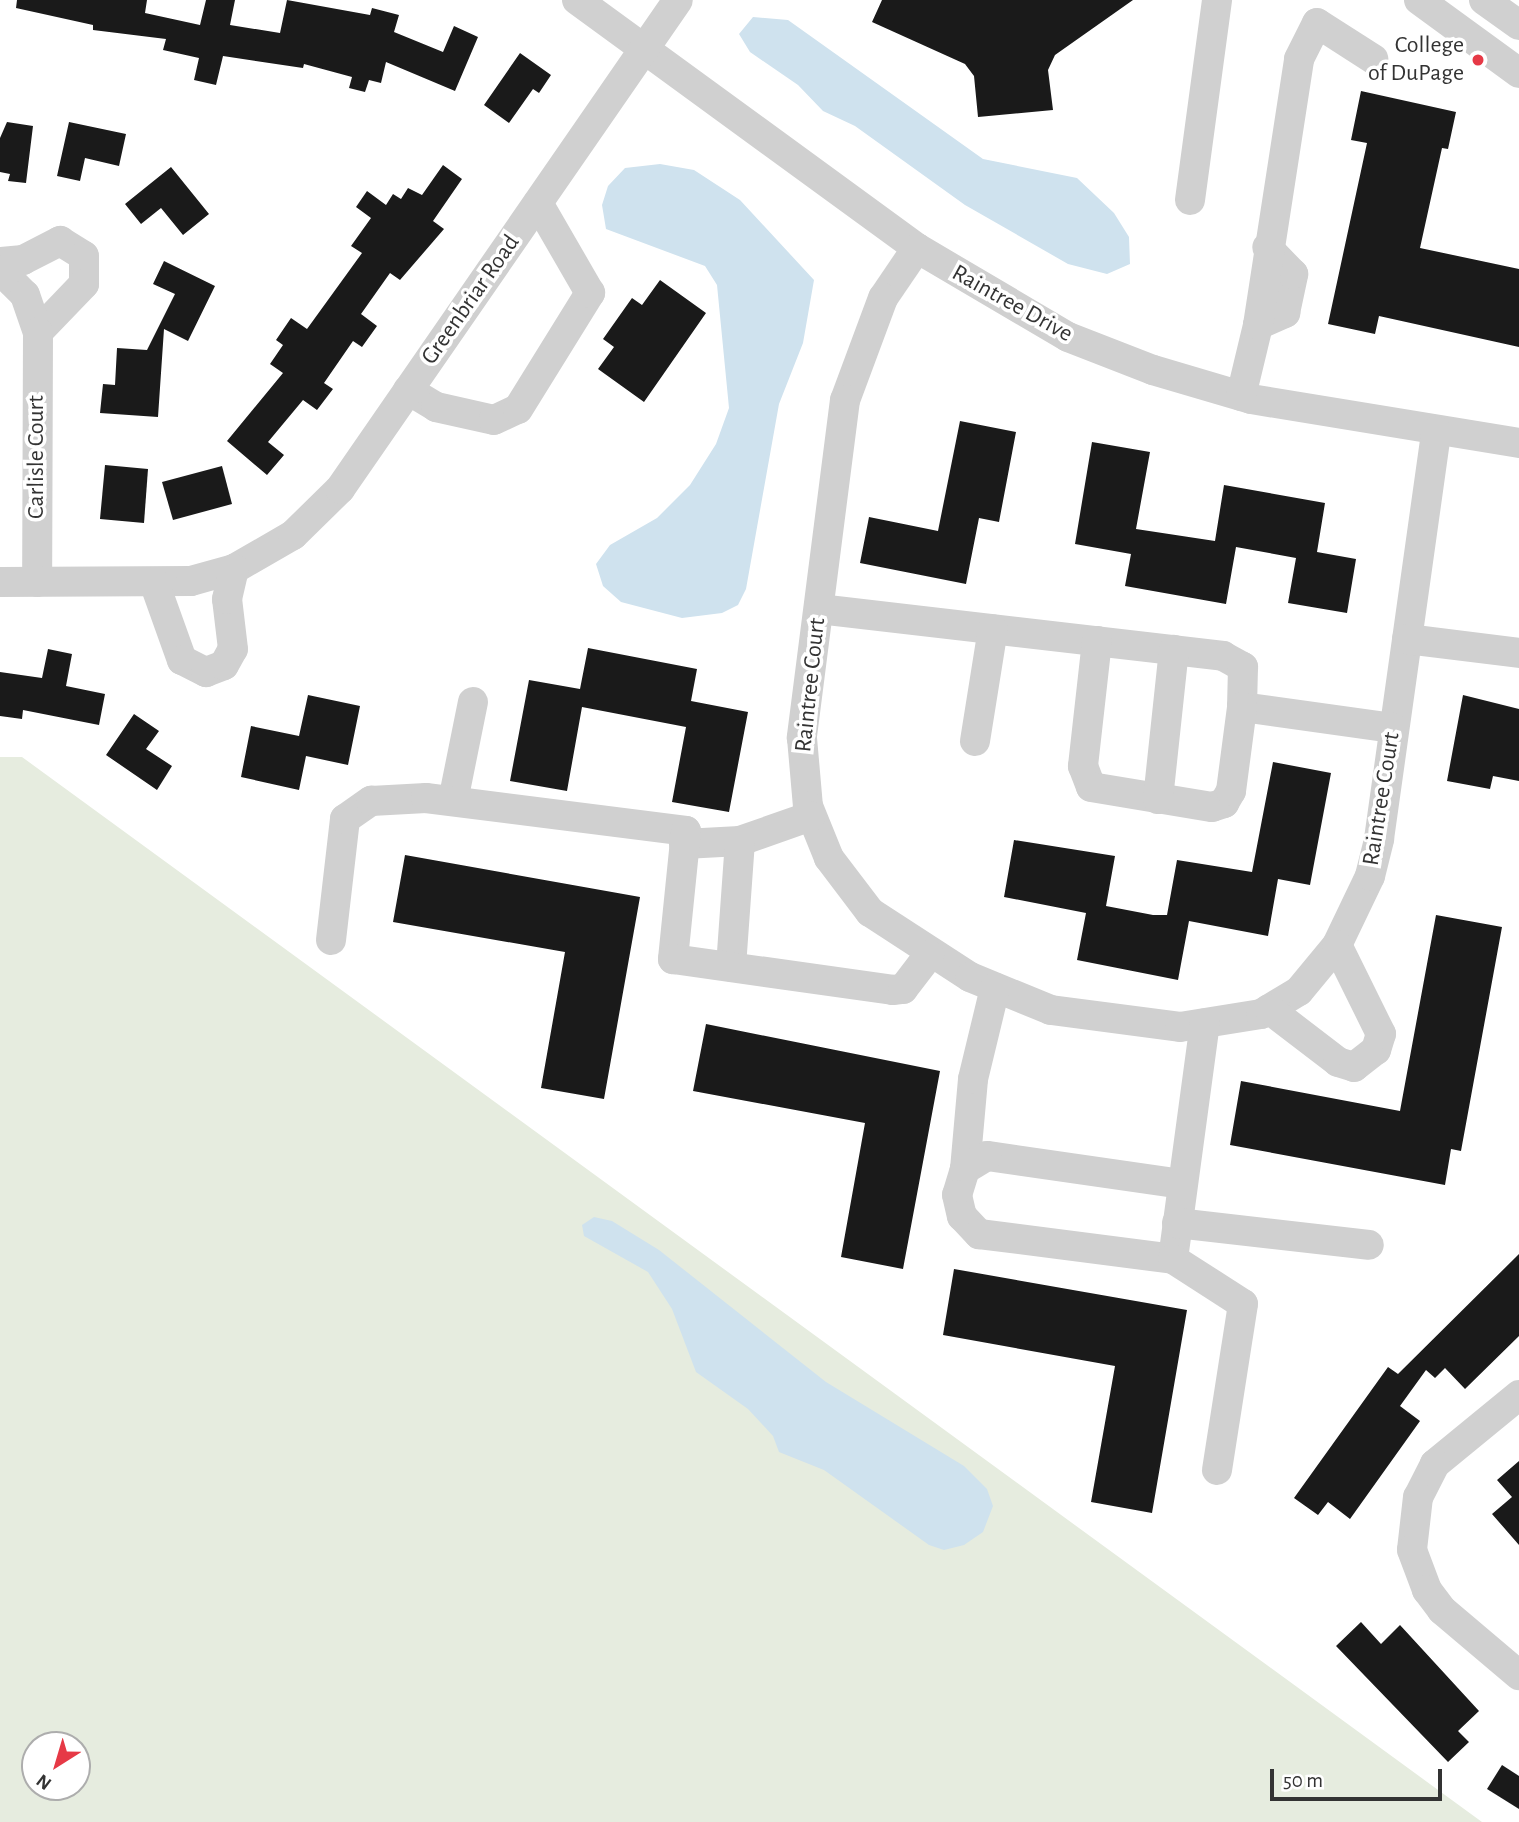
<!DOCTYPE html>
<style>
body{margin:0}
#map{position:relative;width:1519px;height:1822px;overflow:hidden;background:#fff;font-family:"Alegreya Sans",sans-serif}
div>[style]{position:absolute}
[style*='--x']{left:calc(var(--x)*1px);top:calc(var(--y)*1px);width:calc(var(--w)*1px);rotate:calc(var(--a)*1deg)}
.green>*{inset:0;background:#e6ecdf}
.water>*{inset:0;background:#cfe2ee}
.building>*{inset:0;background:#1a1a1a}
.minor>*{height:30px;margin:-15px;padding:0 15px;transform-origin:15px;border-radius:15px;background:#d0d0d0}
.dots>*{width:19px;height:19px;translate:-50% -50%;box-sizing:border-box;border:4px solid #fff;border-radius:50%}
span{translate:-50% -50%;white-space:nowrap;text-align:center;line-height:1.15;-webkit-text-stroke:7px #fff;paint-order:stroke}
.poi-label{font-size:24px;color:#333}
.right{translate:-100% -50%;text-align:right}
.street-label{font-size:24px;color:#333}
.north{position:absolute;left:21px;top:1731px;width:70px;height:70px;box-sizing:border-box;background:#fff;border:2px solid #adadad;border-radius:50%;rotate:217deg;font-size:19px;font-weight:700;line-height:28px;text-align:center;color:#333}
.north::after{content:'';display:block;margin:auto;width:24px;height:32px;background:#e63946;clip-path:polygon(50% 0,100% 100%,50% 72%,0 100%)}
.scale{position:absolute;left:1270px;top:1769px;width:172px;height:32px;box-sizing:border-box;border:4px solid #333;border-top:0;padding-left:9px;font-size:21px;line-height:24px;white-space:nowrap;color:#333;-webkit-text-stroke:5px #fff;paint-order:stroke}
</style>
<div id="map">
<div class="green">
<i style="clip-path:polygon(evenodd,0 757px,22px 757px,1482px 1822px,0 1822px,0 757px,35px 1745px,77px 1745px,77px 1787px,35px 1787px,35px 1745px)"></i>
</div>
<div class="water">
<i style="clip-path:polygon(753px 17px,788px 20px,983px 159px,1077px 178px,1114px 213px,1129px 237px,1130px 264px,1107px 274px,1068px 264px,965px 205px,855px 126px,823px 111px,798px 85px,750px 52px,739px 34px)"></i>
<i style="clip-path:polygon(660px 164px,694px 170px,740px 200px,814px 280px,803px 343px,779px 404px,746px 589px,738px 605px,722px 613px,682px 618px,621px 602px,603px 586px,596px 564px,610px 545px,657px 518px,690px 485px,716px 444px,729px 408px,717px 285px,705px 266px,606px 229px,602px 205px,608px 186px,625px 168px)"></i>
<i style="clip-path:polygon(594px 1217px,612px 1221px,659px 1250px,826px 1382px,964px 1466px,987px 1489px,993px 1506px,983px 1532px,964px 1545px,944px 1550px,929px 1545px,824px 1470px,779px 1452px,773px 1436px,748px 1409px,696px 1372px,672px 1309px,648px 1272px,584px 1236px,582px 1225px)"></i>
</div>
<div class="building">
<i style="clip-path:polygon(17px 0,147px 0,145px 13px,200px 25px,206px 0,235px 0,230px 25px,280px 33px,287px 0,370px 15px,372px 8px,399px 15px,394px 32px,443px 52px,454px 26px,478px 37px,455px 91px,386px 62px,381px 83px,369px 80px,365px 92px,349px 88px,352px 77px,304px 64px,303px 68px,223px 56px,216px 85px,194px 80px,199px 58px,163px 50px,166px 39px,93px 30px,93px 25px,16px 8px)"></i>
<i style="clip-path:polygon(882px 0,1133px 0,1055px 55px,1048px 70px,1053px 110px,978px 117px,974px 76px,965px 64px,872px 22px)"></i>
<i style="clip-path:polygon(520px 53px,551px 75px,539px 93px,533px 89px,509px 123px,484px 105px)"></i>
<i style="clip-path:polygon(1361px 91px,1456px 112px,1448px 149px,1442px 148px,1420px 248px,1519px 269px,1519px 347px,1379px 316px,1375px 334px,1328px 324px,1367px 143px,1351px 140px)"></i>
<i style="clip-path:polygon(7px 122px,33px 126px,26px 183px,8px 181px,10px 174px,0 172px,0 138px)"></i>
<i style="clip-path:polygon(69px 122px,126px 134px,119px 166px,85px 158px,80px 181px,57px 176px)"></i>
<i style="clip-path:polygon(443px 165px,462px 179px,433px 221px,444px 229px,400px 280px,390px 273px,361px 314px,377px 326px,362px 347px,353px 341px,324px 383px,333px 389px,317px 410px,303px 400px,268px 442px,284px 455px,267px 475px,227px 441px,283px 373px,270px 364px,283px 345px,276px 340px,291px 318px,307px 329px,362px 253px,351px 246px,371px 218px,356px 207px,367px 191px,386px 205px,393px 194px,401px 199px,408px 188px,422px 195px)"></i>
<i style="clip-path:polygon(171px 167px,209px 214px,183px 235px,161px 208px,141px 224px,125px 204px)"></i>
<i style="clip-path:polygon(164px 261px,215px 286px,188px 341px,164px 329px,158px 417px,100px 413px,103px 384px,115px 385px,117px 348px,147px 350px,175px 294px,153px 284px)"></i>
<i style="clip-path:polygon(660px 280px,706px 313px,644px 402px,598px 369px,614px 347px,603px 339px,632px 298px,642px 305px)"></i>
<i style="clip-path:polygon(960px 421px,1016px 432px,999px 522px,979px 518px,966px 584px,860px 563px,869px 517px,938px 531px)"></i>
<i style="clip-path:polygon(1092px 442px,1150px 452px,1136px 529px,1215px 541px,1224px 485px,1325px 503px,1317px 552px,1356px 559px,1347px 613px,1288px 603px,1296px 558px,1236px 547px,1226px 604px,1125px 586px,1131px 554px,1075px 544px)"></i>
<i style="clip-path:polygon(105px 465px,148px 469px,144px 523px,100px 519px)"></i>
<i style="clip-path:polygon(222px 466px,232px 504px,173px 520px,162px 482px)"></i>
<i style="clip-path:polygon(588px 648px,697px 669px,691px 701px,748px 712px,729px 812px,672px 802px,686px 727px,582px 707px,567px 791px,510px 781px,529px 680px,580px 689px)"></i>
<i style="clip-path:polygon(48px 649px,72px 654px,66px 686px,105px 694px,99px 725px,23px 710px,22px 719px,0 716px,0 672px,42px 678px)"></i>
<i style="clip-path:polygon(308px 695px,360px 706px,348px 765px,306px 756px,299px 790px,241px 777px,251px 726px,299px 736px)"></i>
<i style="clip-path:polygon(1463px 695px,1519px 709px,1519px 781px,1493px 776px,1490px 789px,1447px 781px)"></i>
<i style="clip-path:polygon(134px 714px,159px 731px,146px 749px,172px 766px,157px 790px,106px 755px)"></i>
<i style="clip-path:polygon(1273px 762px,1331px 773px,1310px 885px,1278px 879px,1268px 936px,1189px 921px,1178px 980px,1077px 960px,1086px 913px,1004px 897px,1014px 840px,1115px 856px,1106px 906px,1153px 915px,1167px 915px,1177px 860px,1252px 872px)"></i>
<i style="clip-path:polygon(405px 855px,640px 897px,604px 1099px,541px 1088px,565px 952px,393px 922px)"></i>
<i style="clip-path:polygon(1436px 915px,1502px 927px,1461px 1151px,1451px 1149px,1445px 1185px,1230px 1145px,1241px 1081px,1400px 1111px)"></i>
<i style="clip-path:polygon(706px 1024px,940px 1071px,903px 1269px,841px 1257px,865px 1123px,693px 1091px)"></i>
<i style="clip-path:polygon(1519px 1254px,1519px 1336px,1465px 1389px,1445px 1368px,1435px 1378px,1426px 1370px,1400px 1406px,1420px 1421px,1350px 1519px,1328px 1502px,1318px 1515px,1294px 1498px,1388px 1367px,1398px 1374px)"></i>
<i style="clip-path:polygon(954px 1269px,1187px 1310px,1152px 1513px,1091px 1502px,1115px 1366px,943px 1335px)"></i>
<i style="clip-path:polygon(1519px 1461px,1519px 1545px,1492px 1514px,1512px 1497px,1497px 1480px)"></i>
<i style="clip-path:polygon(1361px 1622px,1381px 1644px,1400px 1625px,1479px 1711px,1458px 1731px,1469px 1742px,1448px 1762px,1336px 1646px)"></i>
<i style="clip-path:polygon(1502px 1765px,1519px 1776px,1519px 1809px,1487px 1789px)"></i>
</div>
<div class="minor">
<i style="--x:577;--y:0;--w:421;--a:36.1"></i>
<i style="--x:917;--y:248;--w:175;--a:30.5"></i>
<i style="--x:1068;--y:337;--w:91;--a:21.2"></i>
<i style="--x:1153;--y:370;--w:102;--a:16.5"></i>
<i style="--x:1251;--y:399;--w:272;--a:9.3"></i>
<i style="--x:1419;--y:0;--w:124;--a:36.1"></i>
<i style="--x:1484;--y:0;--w:43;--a:35.5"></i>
<i style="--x:1190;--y:200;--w:202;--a:-82.3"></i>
<i style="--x:917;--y:248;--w:60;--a:124.2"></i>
<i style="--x:883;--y:298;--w:109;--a:110.4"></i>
<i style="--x:845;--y:400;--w:341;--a:97.3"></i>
<i style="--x:802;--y:738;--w:68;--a:85"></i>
<i style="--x:808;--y:806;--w:56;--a:68"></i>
<i style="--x:829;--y:858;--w:68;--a:52.8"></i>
<i style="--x:870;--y:912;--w:119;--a:33"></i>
<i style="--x:970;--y:977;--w:87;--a:22.2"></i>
<i style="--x:1051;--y:1010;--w:130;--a:7.5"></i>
<i style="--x:1180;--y:1027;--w:82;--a:-9.1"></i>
<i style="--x:1261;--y:1014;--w:44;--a:-31.2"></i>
<i style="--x:1299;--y:991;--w:60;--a:-50.4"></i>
<i style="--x:1337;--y:945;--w:76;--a:-64.4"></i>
<i style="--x:1370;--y:876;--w:38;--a:-76"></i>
<i style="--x:1379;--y:839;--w:412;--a:-82"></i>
<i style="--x:0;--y:262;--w:23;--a:-5"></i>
<i style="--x:23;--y:260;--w:42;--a:-27.2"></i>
<i style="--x:60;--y:241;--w:28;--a:32"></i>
<i style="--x:84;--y:256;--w:28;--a:90"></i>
<i style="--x:84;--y:284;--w:66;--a:133.8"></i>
<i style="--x:0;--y:270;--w:35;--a:45"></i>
<i style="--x:25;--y:295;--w:39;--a:71"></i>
<i style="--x:38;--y:332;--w:250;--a:90.2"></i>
<i style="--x:1258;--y:325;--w:30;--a:-24"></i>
<i style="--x:1285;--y:313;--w:40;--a:-78"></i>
<i style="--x:1293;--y:274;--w:37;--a:-134"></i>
<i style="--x:408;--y:390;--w:33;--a:31"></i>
<i style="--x:436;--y:407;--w:59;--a:12.6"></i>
<i style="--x:494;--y:420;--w:26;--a:-25"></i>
<i style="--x:518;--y:409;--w:137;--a:-58.2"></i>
<i style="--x:590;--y:293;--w:104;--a:-120"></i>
<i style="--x:1241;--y:396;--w:73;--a:-76.5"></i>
<i style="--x:1258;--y:325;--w:269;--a:-81.2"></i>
<i style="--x:1299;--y:59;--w:40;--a:-63.4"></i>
<i style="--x:1317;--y:23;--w:67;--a:32.7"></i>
<i style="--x:0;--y:582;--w:191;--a:-0.3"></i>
<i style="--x:191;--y:581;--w:45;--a:-15.6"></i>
<i style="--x:234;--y:569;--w:68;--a:-30"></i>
<i style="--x:293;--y:535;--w:66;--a:-44.4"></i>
<i style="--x:340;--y:489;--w:594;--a:-55.35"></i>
<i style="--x:154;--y:582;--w:83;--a:70.3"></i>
<i style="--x:182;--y:660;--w:27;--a:27"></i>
<i style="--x:206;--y:672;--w:19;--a:-21"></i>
<i style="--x:224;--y:665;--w:18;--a:-61"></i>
<i style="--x:233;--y:649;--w:50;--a:-96.8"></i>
<i style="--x:227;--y:599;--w:31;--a:-77"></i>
<i style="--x:819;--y:609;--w:407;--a:6.6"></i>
<i style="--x:1223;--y:656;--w:23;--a:29"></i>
<i style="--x:1243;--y:667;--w:40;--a:91.4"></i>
<i style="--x:1242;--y:707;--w:153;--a:7.9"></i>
<i style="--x:1407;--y:639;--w:113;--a:7.1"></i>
<i style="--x:1097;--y:641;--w:126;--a:96.4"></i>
<i style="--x:1083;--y:766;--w:22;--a:69"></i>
<i style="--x:1091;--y:787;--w:123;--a:9.4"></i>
<i style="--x:1212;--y:807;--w:13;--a:-18"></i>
<i style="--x:1224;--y:803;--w:14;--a:-60"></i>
<i style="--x:1231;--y:791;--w:85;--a:-82.5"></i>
<i style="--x:975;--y:741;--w:113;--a:-80.9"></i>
<i style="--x:1158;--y:799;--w:150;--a:-83.9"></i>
<i style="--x:453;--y:801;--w:101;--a:-78.6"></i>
<i style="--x:740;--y:841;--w:75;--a:-19.4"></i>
<i style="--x:684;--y:844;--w:56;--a:-3.1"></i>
<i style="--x:740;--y:841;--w:126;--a:94.1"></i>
<i style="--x:331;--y:940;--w:122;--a:-83.4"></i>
<i style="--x:345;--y:819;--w:32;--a:-35"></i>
<i style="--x:371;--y:801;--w:55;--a:-3.1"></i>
<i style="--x:426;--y:798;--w:262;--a:7.2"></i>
<i style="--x:686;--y:831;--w:129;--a:95.8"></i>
<i style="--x:673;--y:959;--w:222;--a:8"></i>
<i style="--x:893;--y:990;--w:10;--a:-6"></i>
<i style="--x:903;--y:989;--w:43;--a:-52.6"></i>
<i style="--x:1269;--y:1009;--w:87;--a:37.5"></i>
<i style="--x:1338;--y:1062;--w:17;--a:17"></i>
<i style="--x:1354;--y:1067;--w:28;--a:-38"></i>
<i style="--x:1376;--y:1050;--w:17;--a:-73"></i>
<i style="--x:1381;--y:1034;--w:99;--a:-116.3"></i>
<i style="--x:965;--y:1169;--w:90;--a:-84.9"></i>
<i style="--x:973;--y:1079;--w:94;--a:-76.4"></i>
<i style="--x:1182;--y:1184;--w:197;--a:-171.8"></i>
<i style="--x:987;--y:1156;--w:26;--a:149"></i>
<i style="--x:965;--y:1169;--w:27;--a:107"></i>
<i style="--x:957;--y:1195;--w:22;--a:77"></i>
<i style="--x:962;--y:1216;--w:25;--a:47"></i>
<i style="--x:979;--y:1234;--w:196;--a:7.3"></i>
<i style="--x:1173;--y:1259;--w:238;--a:-82.3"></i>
<i style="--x:1177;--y:1223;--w:193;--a:6.5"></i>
<i style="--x:1173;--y:1259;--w:83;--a:32.7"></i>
<i style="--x:1243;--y:1304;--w:168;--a:98.9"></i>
<i style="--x:1519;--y:1395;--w:109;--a:140.6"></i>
<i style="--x:1435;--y:1464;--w:37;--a:117"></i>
<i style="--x:1418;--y:1497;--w:53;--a:96.5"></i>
<i style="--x:1412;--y:1550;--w:43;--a:69.4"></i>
<i style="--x:1427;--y:1590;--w:25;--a:53"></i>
<i style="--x:1442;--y:1610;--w:101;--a:40.2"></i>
</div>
<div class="dots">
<i style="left:1478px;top:60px;background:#e63946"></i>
</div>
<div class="poi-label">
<span class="right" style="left:1464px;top:60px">College<br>of DuPage</span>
</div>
<div class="street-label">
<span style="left:471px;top:300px;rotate:-55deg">Greenbriar Road</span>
<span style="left:1012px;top:304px;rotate:29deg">Raintree Drive</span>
<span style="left:37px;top:457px;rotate:-90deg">Carlisle Court</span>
<span style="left:811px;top:685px;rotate:-84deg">Raintree Court</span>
<span style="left:1382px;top:799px;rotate:-81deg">Raintree Court</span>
</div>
<div class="north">N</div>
<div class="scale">50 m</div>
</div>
